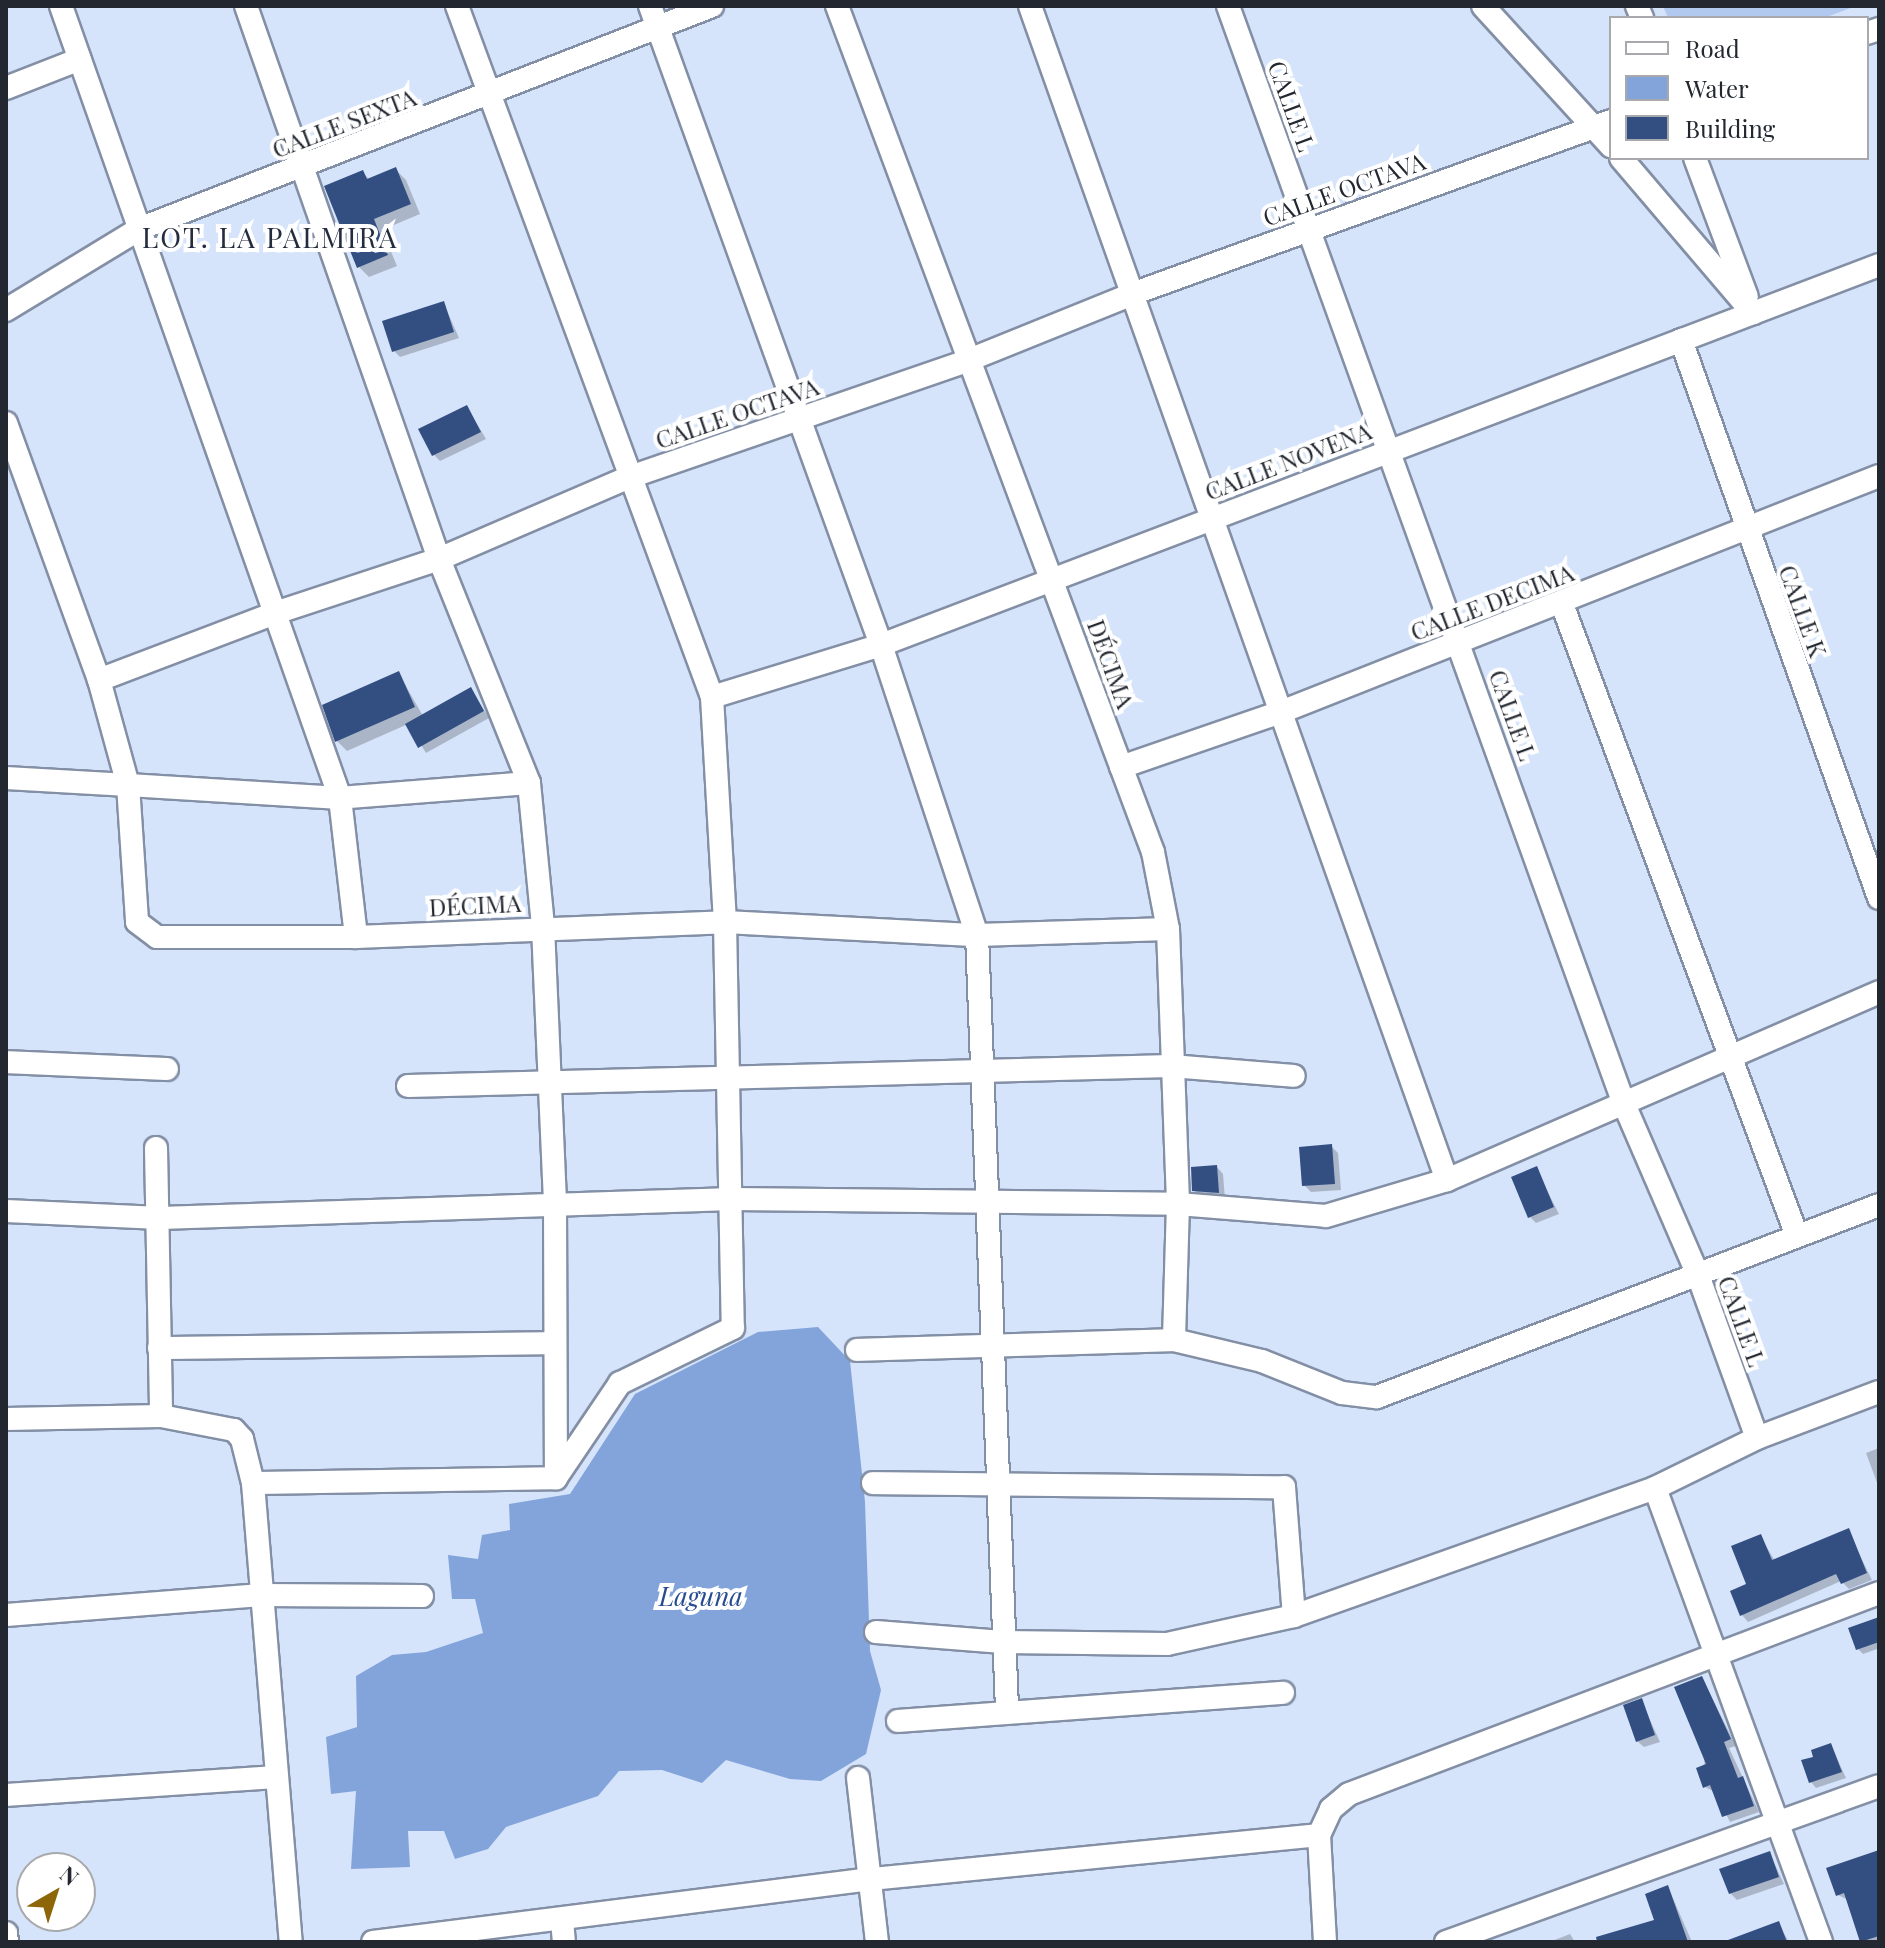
<!DOCTYPE html>
<meta charset="utf-8">
<style>
body{margin:0}
#map{position:relative;width:1885px;height:1948px;overflow:hidden;background:#d5e4fb;font-family:"Playfair Display",serif}
div>[style]{position:absolute}
[style*='--x']{left:calc(var(--x)*1px);top:calc(var(--y)*1px);width:calc(var(--w)*1px);rotate:calc(var(--a)*1deg)}
.green>*{inset:0;background:#b2c9ef}
.water>*{inset:0;background:#83a4db}
.shadow>*{inset:0;background:#0003}
.building>*{inset:0;background:#334f81}
.roads{filter:drop-shadow(2px 0 #838fa5) drop-shadow(-2px 0 #838fa5) drop-shadow(0 2px #838fa5) drop-shadow(0 -2px #838fa5)}
.street>*{height:22px;margin:-11px;padding:0 11px;transform-origin:11px;border-radius:11px;background:#fff}
span{translate:-50% -50%;white-space:nowrap;text-align:center;line-height:1.15;-webkit-text-stroke:8px #fff;paint-order:stroke}
.street-label{font-size:24px;color:#222730}
.water-label{font-size:26px;color:#264b8f;font-style:italic}
.quarter-label{font-size:28px;color:#232d3f;letter-spacing:2px}
.frame{position:absolute;inset:0;border:8px solid #222730;pointer-events:none}
.legend{position:absolute;left:1609px;top:16px;width:260px;height:144px;box-sizing:border-box;background:#fff;border:2px solid #a7a9ac;margin:0;padding:10px 14px;list-style:none;font-size:24px;color:#222730}
.legend li{display:flex;align-items:center;gap:16px;height:40px}
.legend b{width:40px;border:2px solid #a7a9ac}
.north{position:absolute;left:16px;top:1852px;width:80px;height:80px;box-sizing:border-box;background:#fff;border:2px solid #a7a9ac;border-radius:50%;rotate:39deg;font-size:22px;font-weight:700;line-height:32px;text-align:center;color:#222730}
.north::after{content:'';display:block;margin:auto;width:28px;height:36px;background:#8e660a;clip-path:polygon(50% 0,100% 100%,50% 72%,0 100%)}
</style>
<div id="map">
<div class="green">
<i style="clip-path:polygon(1663px 6px,1856px 6px,1824px 18px,1668px 18px)"></i>
</div>
<div class="water">
<i style="clip-path:polygon(818px 1327px,850px 1361px,865px 1502px,870px 1651px,881px 1690px,866px 1754px,821px 1781px,790px 1779px,726px 1760px,702px 1783px,662px 1770px,619px 1771px,598px 1796px,506px 1827px,488px 1849px,455px 1859px,444px 1831px,408px 1831px,410px 1867px,351px 1869px,356px 1791px,331px 1794px,326px 1737px,357px 1727px,356px 1676px,392px 1655px,426px 1652px,483px 1633px,475px 1599px,452px 1599px,448px 1555px,478px 1559px,482px 1535px,510px 1530px,509px 1504px,570px 1494px,635px 1394px,758px 1332px)"></i>
</div>
<div class="shadow">
<i style="clip-path:polygon(395px 169px,406px 180px,420px 214px,382px 230px,397px 266px,369px 277px,359px 267px,362px 172px,370px 180px)"></i>
<i style="clip-path:polygon(444px 304px,459px 338px,400px 357px,394px 351px)"></i>
<i style="clip-path:polygon(467px 407px,486px 439px,440px 461px,434px 455px)"></i>
<i style="clip-path:polygon(399px 674px,423px 716px,471px 689px,489px 718px,426px 753px,408px 724px,347px 751px,337px 741px)"></i>
<i style="clip-path:polygon(1331px 1146px,1338px 1153px,1341px 1190px,1311px 1192px,1304px 1185px)"></i>
<i style="clip-path:polygon(1217px 1167px,1223px 1174px,1225px 1199px,1200px 1197px,1194px 1190px)"></i>
<i style="clip-path:polygon(1536px 1169px,1559px 1214px,1536px 1223px,1530px 1217px)"></i>
<i style="clip-path:polygon(1879px 1448px,1879px 1488px,1866px 1453px)"></i>
<i style="clip-path:polygon(1848px 1531px,1872px 1580px,1849px 1589px,1841px 1581px,1748px 1622px,1742px 1615px,1732px 1592px,1749px 1585px,1760px 1536px,1775px 1561px)"></i>
<i style="clip-path:polygon(1879px 1619px,1879px 1654px,1877px 1649px,1863px 1654px,1858px 1649px)"></i>
<i style="clip-path:polygon(1702px 1678px,1736px 1746px,1729px 1748px,1759px 1812px,1730px 1822px,1715px 1792px,1705px 1787px)"></i>
<i style="clip-path:polygon(1641px 1700px,1660px 1742px,1644px 1747px,1637px 1741px)"></i>
<i style="clip-path:polygon(1831px 1745px,1846px 1778px,1816px 1788px,1811px 1782px,1816px 1758px)"></i>
<i style="clip-path:polygon(1879px 1852px,1879px 1942px,1863px 1942px,1848px 1900px,1838px 1895px)"></i>
<i style="clip-path:polygon(1770px 1854px,1784px 1884px,1737px 1900px,1730px 1893px)"></i>
<i style="clip-path:polygon(1668px 1887px,1692px 1942px,1632px 1942px,1657px 1921px)"></i>
<i style="clip-path:polygon(1778px 1923px,1789px 1942px,1737px 1942px)"></i>
<i style="clip-path:polygon(1570px 1934px,1575px 1942px,1552px 1942px,1552px 1941px)"></i>
</div>
<div class="building">
<i style="clip-path:polygon(396px 167px,411px 204px,374px 219px,388px 255px,357px 268px,324px 186px,363px 170px,367px 179px)"></i>
<i style="clip-path:polygon(444px 301px,454px 332px,392px 352px,382px 321px)"></i>
<i style="clip-path:polygon(467px 405px,481px 432px,432px 456px,418px 429px)"></i>
<i style="clip-path:polygon(399px 671px,415px 707px,335px 742px,322px 705px)"></i>
<i style="clip-path:polygon(471px 687px,484px 711px,418px 748px,405px 724px)"></i>
<i style="clip-path:polygon(1332px 1144px,1335px 1184px,1302px 1186px,1299px 1147px)"></i>
<i style="clip-path:polygon(1217px 1165px,1219px 1193px,1192px 1191px,1191px 1167px)"></i>
<i style="clip-path:polygon(1537px 1166px,1554px 1207px,1528px 1218px,1511px 1177px)"></i>
<i style="clip-path:polygon(1849px 1528px,1867px 1573px,1841px 1584px,1836px 1574px,1740px 1616px,1730px 1591px,1746px 1584px,1731px 1546px,1761px 1534px,1772px 1560px)"></i>
<i style="clip-path:polygon(1879px 1617px,1879px 1642px,1856px 1650px,1848px 1628px)"></i>
<i style="clip-path:polygon(1702px 1676px,1731px 1739px,1724px 1742px,1738px 1778px,1743px 1776px,1754px 1806px,1722px 1817px,1710px 1785px,1703px 1788px,1696px 1768px,1706px 1764px,1674px 1687px)"></i>
<i style="clip-path:polygon(1642px 1698px,1655px 1735px,1636px 1742px,1623px 1705px)"></i>
<i style="clip-path:polygon(1831px 1743px,1842px 1772px,1809px 1783px,1801px 1760px,1813px 1757px,1811px 1750px)"></i>
<i style="clip-path:polygon(1879px 1850px,1879px 1936px,1860px 1942px,1844px 1893px,1836px 1896px,1826px 1868px)"></i>
<i style="clip-path:polygon(1770px 1851px,1779px 1877px,1729px 1894px,1719px 1869px)"></i>
<i style="clip-path:polygon(1668px 1885px,1688px 1942px,1597px 1942px,1596px 1937px,1654px 1920px,1645px 1894px)"></i>
<i style="clip-path:polygon(1779px 1921px,1787px 1942px,1728px 1942px,1728px 1940px)"></i>
</div>
<div class="roads">
<div class="street">
<i style="--x:61;--y:6;--w:840;--a:70.59"></i>
<i style="--x:340;--y:798;--w:140;--a:83.4"></i>
<i style="--x:246;--y:6;--w:586;--a:70.76"></i>
<i style="--x:439;--y:559;--w:241;--a:68.1"></i>
<i style="--x:529;--y:783;--w:145;--a:84.4"></i>
<i style="--x:543;--y:927;--w:277;--a:87.5"></i>
<i style="--x:555;--y:1204;--w:274;--a:89.8"></i>
<i style="--x:457;--y:6;--w:737;--a:69.74"></i>
<i style="--x:712;--y:697;--w:225;--a:86.7"></i>
<i style="--x:725;--y:922;--w:406;--a:88.9"></i>
<i style="--x:733;--y:1328;--w:126;--a:154"></i>
<i style="--x:620;--y:1383;--w:115;--a:124"></i>
<i style="--x:650;--y:6;--w:679;--a:70.12"></i>
<i style="--x:881;--y:645;--w:305;--a:71.7"></i>
<i style="--x:977;--y:935;--w:776;--a:87.78"></i>
<i style="--x:837;--y:6;--w:903;--a:69.52"></i>
<i style="--x:1153;--y:852;--w:78;--a:79"></i>
<i style="--x:1168;--y:929;--w:275;--a:87.9"></i>
<i style="--x:1178;--y:1204;--w:136;--a:91.7"></i>
<i style="--x:1174;--y:1340;--w:90;--a:13.4"></i>
<i style="--x:1262;--y:1361;--w:86;--a:21.8"></i>
<i style="--x:1342;--y:1393;--w:35;--a:7"></i>
<i style="--x:1377;--y:1397;--w:537;--a:-20.93"></i>
<i style="--x:1030;--y:6;--w:1246;--a:70.45"></i>
<i style="--x:1228;--y:6;--w:1167;--a:70.17"></i>
<i style="--x:1624;--y:1104;--w:186;--a:66.6"></i>
<i style="--x:1698;--y:1275;--w:173;--a:70.1"></i>
<i style="--x:1483;--y:6;--w:190;--a:47.6"></i>
<i style="--x:1637;--y:6;--w:13;--a:67"></i>
<i style="--x:1867;--y:33;--w:13;--a:-18"></i>
<i style="--x:6;--y:88;--w:79;--a:-21.4"></i>
<i style="--x:1621;--y:158;--w:204;--a:49.6"></i>
<i style="--x:1695;--y:158;--w:148;--a:69.5"></i>
<i style="--x:6;--y:310;--w:156;--a:-31.3"></i>
<i style="--x:139;--y:229;--w:615;--a:-21.26"></i>
<i style="--x:1681;--y:340;--w:592;--a:70.46"></i>
<i style="--x:6;--y:423;--w:273;--a:70.1"></i>
<i style="--x:1562;--y:604;--w:674;--a:69.6"></i>
<i style="--x:712;--y:697;--w:177;--a:-17.1"></i>
<i style="--x:881;--y:645;--w:1068;--a:-20.84"></i>
<i style="--x:1121;--y:767;--w:169;--a:-19"></i>
<i style="--x:1281;--y:712;--w:643;--a:-21.54"></i>
<i style="--x:6;--y:778;--w:122;--a:3.3"></i>
<i style="--x:128;--y:785;--w:109;--a:-105.4"></i>
<i style="--x:99;--y:680;--w:188;--a:-20.8"></i>
<i style="--x:275;--y:613;--w:173;--a:-18.2"></i>
<i style="--x:439;--y:559;--w:205;--a:-23.3"></i>
<i style="--x:627;--y:478;--w:362;--a:-19"></i>
<i style="--x:969;--y:360;--w:176;--a:-22"></i>
<i style="--x:1132;--y:294;--w:509;--a:-19.86"></i>
<i style="--x:529;--y:783;--w:190;--a:175.5"></i>
<i style="--x:340;--y:798;--w:212;--a:-176.5"></i>
<i style="--x:128;--y:785;--w:137;--a:86.2"></i>
<i style="--x:137;--y:922;--w:25;--a:37"></i>
<i style="--x:157;--y:937;--w:199;--a:0"></i>
<i style="--x:356;--y:937;--w:369;--a:-2.3"></i>
<i style="--x:725;--y:922;--w:252;--a:3"></i>
<i style="--x:977;--y:935;--w:191;--a:-1.8"></i>
<i style="--x:6;--y:1062;--w:161;--a:2.5"></i>
<i style="--x:408;--y:1086;--w:763;--a:-1.5"></i>
<i style="--x:1171;--y:1066;--w:123;--a:4.6"></i>
<i style="--x:156;--y:1148;--w:268;--a:88.9"></i>
<i style="--x:6;--y:1211;--w:154;--a:2.6"></i>
<i style="--x:160;--y:1218;--w:573;--a:-1.9"></i>
<i style="--x:733;--y:1199;--w:445;--a:0.6"></i>
<i style="--x:1178;--y:1204;--w:148;--a:4.6"></i>
<i style="--x:1326;--y:1216;--w:126;--a:-16.6"></i>
<i style="--x:1447;--y:1180;--w:471;--a:-23.5"></i>
<i style="--x:159;--y:1348;--w:394;--a:-0.7"></i>
<i style="--x:857;--y:1350;--w:317;--a:-1.8"></i>
<i style="--x:6;--y:1419;--w:155;--a:-1.1"></i>
<i style="--x:161;--y:1416;--w:74;--a:10.9"></i>
<i style="--x:234;--y:1430;--w:12;--a:48"></i>
<i style="--x:242;--y:1439;--w:45;--a:76"></i>
<i style="--x:253;--y:1483;--w:461;--a:85.3"></i>
<i style="--x:253;--y:1483;--w:303;--a:-0.9"></i>
<i style="--x:873;--y:1483;--w:411;--a:0.6"></i>
<i style="--x:1284;--y:1487;--w:129;--a:85.6"></i>
<i style="--x:1655;--y:1488;--w:483;--a:69.9"></i>
<i style="--x:6;--y:1615;--w:256;--a:-4.5"></i>
<i style="--x:261;--y:1595;--w:161;--a:0.4"></i>
<i style="--x:876;--y:1632;--w:127;--a:4.5"></i>
<i style="--x:1003;--y:1642;--w:164;--a:0.7"></i>
<i style="--x:1167;--y:1644;--w:130;--a:-12.4"></i>
<i style="--x:1294;--y:1616;--w:383;--a:-19.5"></i>
<i style="--x:1655;--y:1488;--w:114;--a:-26.1"></i>
<i style="--x:1757;--y:1438;--w:130;--a:-20.7"></i>
<i style="--x:898;--y:1721;--w:386;--a:-4.2"></i>
<i style="--x:858;--y:1778;--w:165;--a:83.4"></i>
<i style="--x:6;--y:1795;--w:271;--a:-3.8"></i>
<i style="--x:562;--y:1920;--w:22;--a:85"></i>
<i style="--x:6;--y:1933;--w:9;--a:84"></i>
<i style="--x:373;--y:1942;--w:502;--a:-7.21"></i>
<i style="--x:871;--y:1879;--w:450;--a:-5.6"></i>
<i style="--x:1325;--y:1942;--w:107;--a:-93.2"></i>
<i style="--x:1319;--y:1835;--w:29;--a:-65"></i>
<i style="--x:1331;--y:1809;--w:23;--a:-40"></i>
<i style="--x:1349;--y:1794;--w:567;--a:-20.77"></i>
<i style="--x:1446;--y:1942;--w:460;--a:-19.8"></i>
</div>
</div>
<div class="street-label">
<span style="left:1292px;top:106px;rotate:70deg">CALLE L</span>
<span style="left:344px;top:123px;rotate:-21deg">CALLE SEXTA</span>
<span style="left:1344px;top:189px;rotate:-20deg">CALLE OCTAVA</span>
<span style="left:737px;top:413px;rotate:-19deg">CALLE OCTAVA</span>
<span style="left:1288px;top:461px;rotate:-21deg">CALLE NOVENA</span>
<span style="left:1492px;top:602px;rotate:-21deg">CALLE DECIMA</span>
<span style="left:1803px;top:611px;rotate:70deg">CALLE K</span>
<span style="left:1111px;top:664px;rotate:70deg">DÉCIMA</span>
<span style="left:1513px;top:715px;rotate:70deg">CALLE L</span>
<span style="left:475px;top:905px;rotate:-3deg">DÉCIMA</span>
<span style="left:1742px;top:1321px;rotate:70deg">CALLE L</span>
</div>
<div class="water-label">
<span style="left:701px;top:1596px">Laguna</span>
</div>
<div class="quarter-label">
<span style="left:270px;top:237px">LOT. LA PALMIRA</span>
</div>
<div class="frame"></div>
<ul class="legend">
<li><b style="height:10px;background:#fff"></b>Road</li>
<li><b style="height:22px;background:#83a4db"></b>Water</li>
<li><b style="height:22px;background:#334f81"></b>Building</li>
</ul>
<div class="north">N</div>
</div>
